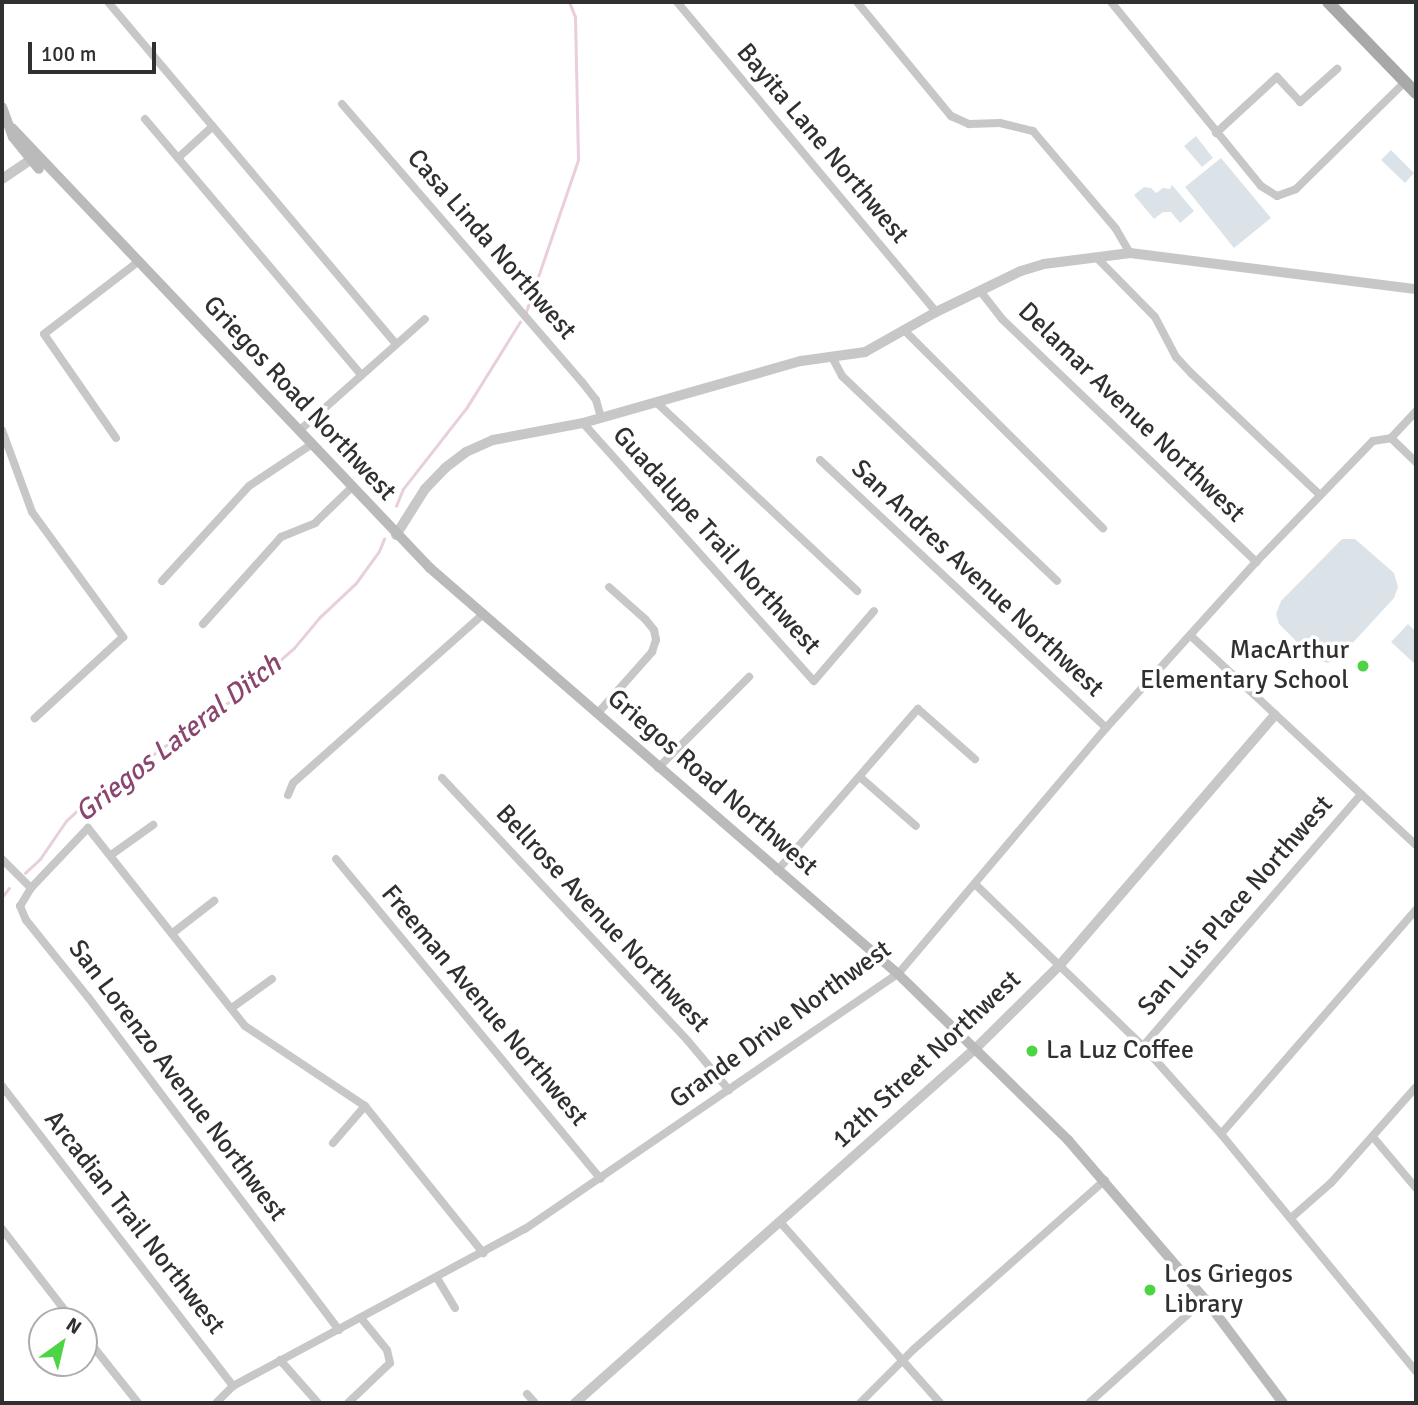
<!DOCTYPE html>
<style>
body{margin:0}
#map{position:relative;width:1418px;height:1405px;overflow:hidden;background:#fff;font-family:Signika,sans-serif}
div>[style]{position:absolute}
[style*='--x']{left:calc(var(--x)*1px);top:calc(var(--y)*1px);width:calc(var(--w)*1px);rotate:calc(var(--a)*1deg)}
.green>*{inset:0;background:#dce3e8}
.stream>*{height:2.5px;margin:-1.25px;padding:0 1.25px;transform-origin:1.25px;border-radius:1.25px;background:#e9cede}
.minor>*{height:8px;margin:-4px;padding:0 4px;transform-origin:4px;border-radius:4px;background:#c7c7c7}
.tertiary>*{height:10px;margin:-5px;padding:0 5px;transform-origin:5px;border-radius:5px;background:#c7c7c7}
.secondary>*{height:10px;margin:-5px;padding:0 5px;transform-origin:5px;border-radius:5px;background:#bababa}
.primary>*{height:12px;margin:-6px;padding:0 6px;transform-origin:6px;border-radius:6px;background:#a8a8a8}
.dots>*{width:19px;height:19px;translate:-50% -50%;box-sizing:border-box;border:4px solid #fff;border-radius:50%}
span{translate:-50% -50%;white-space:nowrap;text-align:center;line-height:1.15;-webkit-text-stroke:7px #fff;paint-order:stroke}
.street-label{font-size:26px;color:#303030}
.poi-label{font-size:26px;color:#303030}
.right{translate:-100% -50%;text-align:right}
.left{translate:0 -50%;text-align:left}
.water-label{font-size:28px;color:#8a466e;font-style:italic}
.frame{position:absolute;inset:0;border:4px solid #303030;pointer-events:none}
.north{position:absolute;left:28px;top:1307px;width:70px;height:70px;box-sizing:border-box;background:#fff;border:2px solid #acacac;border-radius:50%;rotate:34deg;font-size:19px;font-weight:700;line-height:28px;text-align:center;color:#303030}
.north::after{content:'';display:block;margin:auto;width:24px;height:32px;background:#4dd445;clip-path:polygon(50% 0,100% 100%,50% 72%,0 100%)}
.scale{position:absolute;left:28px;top:42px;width:128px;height:32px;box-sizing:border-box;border:4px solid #303030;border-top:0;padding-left:9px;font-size:21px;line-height:24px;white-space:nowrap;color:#303030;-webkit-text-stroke:5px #fff;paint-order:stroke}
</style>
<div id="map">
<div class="green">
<i style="clip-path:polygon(1196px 136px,1213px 158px,1202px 167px,1184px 146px)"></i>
<i style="clip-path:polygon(1391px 150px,1414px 173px,1405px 183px,1381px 160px)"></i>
<i style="clip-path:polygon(1221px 158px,1271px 218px,1234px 248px,1185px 187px)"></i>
<i style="clip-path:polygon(1172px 185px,1194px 211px,1180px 223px,1171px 212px,1163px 212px,1154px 219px,1134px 195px,1144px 187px,1151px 188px,1156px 193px,1163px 188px,1170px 189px)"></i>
<i style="clip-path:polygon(1342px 539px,1355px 539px,1362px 545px,1394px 573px,1398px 587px,1394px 598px,1338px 659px,1327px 663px,1313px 658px,1279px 624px,1276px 614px,1281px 601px)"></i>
<i style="clip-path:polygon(1408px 624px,1416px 632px,1415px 664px,1391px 642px)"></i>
</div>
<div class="stream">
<i style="--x:526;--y:312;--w:161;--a:-71.1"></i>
<i style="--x:578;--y:160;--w:143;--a:-91.2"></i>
<i style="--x:575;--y:17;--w:16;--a:-112"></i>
<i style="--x:396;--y:506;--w:18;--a:-68"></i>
<i style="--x:403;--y:489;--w:104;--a:-52"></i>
<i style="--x:467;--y:407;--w:100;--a:-58.1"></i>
<i style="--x:25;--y:873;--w:21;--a:-43"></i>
<i style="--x:40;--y:859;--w:46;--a:-55.6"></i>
<i style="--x:66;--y:821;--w:22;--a:-43"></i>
<i style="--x:82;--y:806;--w:157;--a:-35.9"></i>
<i style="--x:209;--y:714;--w:35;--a:-31"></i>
<i style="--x:239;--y:696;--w:73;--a:-41.1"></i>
<i style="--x:294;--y:648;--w:39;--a:-50"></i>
<i style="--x:319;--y:618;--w:51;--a:-43.4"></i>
<i style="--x:356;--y:583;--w:39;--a:-54"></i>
<i style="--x:379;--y:551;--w:13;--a:-67"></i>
<i style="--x:2;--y:897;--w:11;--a:-52"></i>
</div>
<div class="minor">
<i style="--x:108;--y:2;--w:446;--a:49.9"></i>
<i style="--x:677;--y:2;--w:404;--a:50.1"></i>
<i style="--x:857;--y:2;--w:148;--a:50.5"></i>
<i style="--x:951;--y:116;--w:20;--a:24"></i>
<i style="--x:969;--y:124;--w:31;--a:-2"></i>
<i style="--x:1000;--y:123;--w:34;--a:14"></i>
<i style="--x:1033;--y:131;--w:128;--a:49.7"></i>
<i style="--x:1116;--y:229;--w:28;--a:60"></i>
<i style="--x:1111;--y:2;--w:237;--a:50.8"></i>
<i style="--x:1261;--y:186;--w:19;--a:32"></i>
<i style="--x:1277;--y:196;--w:20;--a:-20"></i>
<i style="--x:1296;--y:189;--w:153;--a:-44.5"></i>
<i style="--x:342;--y:104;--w:367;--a:49.2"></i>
<i style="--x:582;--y:382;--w:23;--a:52"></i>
<i style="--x:596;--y:400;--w:19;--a:74"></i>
<i style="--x:145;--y:119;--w:333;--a:49.8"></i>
<i style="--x:1216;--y:133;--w:83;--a:-42.6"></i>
<i style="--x:1277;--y:77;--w:34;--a:47"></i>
<i style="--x:1300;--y:102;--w:50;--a:-41.7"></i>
<i style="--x:178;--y:158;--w:47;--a:-42.4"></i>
<i style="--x:1096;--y:257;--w:84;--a:45.5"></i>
<i style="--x:1155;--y:317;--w:45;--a:62.3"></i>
<i style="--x:1176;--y:357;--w:23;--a:47"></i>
<i style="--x:1192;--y:374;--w:176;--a:43.4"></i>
<i style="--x:981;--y:292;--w:34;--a:52"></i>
<i style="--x:1002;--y:319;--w:352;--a:43.7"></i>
<i style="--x:904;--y:330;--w:281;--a:44.9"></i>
<i style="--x:832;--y:357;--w:21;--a:62"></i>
<i style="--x:842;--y:376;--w:297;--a:43.6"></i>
<i style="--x:656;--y:402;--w:276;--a:43.2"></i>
<i style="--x:583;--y:423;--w:346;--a:48.2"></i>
<i style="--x:814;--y:681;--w:92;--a:-49.4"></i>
<i style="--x:2;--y:430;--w:87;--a:69.9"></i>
<i style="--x:32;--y:512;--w:155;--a:53.9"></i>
<i style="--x:123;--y:637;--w:120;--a:137.4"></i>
<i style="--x:300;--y:430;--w:167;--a:-41.6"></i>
<i style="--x:116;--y:438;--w:126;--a:-124.7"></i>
<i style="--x:44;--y:334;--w:118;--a:-37.5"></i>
<i style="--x:1391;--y:438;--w:35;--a:44"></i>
<i style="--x:820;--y:460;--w:392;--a:43.1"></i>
<i style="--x:162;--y:581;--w:129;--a:-47.5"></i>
<i style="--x:249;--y:486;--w:76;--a:-33.7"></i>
<i style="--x:203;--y:624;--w:117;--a:-48.1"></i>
<i style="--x:281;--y:537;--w:37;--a:-22"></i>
<i style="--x:315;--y:523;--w:52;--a:-44.2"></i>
<i style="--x:1191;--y:636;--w:307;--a:42.9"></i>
<i style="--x:597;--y:714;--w:83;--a:-48.4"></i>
<i style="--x:652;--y:652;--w:13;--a:-72"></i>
<i style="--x:656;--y:640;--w:10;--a:-101"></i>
<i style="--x:654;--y:630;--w:14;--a:-129"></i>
<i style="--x:645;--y:619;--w:48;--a:-138.4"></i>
<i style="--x:658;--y:768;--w:129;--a:-45"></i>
<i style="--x:860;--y:777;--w:74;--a:41.2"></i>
<i style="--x:442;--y:778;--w:360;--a:46.9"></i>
<i style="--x:688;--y:1041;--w:64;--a:50.1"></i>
<i style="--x:288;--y:795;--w:13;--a:-67"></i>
<i style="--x:293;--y:783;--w:253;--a:-41.6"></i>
<i style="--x:111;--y:855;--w:52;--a:-35.5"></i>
<i style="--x:2;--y:859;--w:41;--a:45"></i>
<i style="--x:31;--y:888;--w:21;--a:121"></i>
<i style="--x:20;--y:906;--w:15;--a:67"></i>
<i style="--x:26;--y:920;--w:99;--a:51.2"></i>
<i style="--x:88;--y:997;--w:417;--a:53"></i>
<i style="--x:336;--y:859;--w:415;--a:50.4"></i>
<i style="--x:777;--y:871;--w:215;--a:-49"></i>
<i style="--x:918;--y:709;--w:76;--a:41.3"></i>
<i style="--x:975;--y:884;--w:233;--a:44"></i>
<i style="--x:1143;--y:1046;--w:118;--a:48.4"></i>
<i style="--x:1221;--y:1134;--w:307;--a:50.6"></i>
<i style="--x:31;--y:888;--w:83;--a:-46.5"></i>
<i style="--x:88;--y:828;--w:253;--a:51.6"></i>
<i style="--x:245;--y:1026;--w:144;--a:33.7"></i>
<i style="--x:365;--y:1106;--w:189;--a:51.2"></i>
<i style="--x:174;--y:932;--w:51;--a:-37.8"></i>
<i style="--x:233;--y:1007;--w:48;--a:-35.7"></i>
<i style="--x:1143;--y:1046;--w:333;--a:-49.1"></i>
<i style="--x:2;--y:1086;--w:379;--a:52.4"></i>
<i style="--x:1221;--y:1134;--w:297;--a:-49"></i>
<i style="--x:1373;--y:1137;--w:67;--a:49.9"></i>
<i style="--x:333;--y:1143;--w:49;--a:-49.1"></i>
<i style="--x:1291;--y:1218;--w:53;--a:-41.2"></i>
<i style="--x:1331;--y:1183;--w:128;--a:-48.5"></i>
<i style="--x:780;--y:1222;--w:242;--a:48.5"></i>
<i style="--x:2;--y:1229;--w:116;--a:52.3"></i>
<i style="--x:437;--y:1278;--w:35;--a:59"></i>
<i style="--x:84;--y:1335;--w:87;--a:51.5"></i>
<i style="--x:280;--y:1360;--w:57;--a:48.5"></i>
<i style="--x:527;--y:1394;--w:12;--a:48"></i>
<i style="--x:216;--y:1403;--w:24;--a:-45"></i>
<i style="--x:233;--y:1386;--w:332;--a:-28.3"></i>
<i style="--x:525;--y:1229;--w:452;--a:-34.4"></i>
<i style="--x:898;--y:974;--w:322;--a:-49.8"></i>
<i style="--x:1106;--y:728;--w:224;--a:-47.9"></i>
<i style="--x:1256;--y:562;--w:168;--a:-46"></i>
<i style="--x:1373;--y:441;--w:18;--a:-9"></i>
<i style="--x:1391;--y:438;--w:37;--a:-47"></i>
<i style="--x:348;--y:1403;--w:58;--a:-43.6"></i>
<i style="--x:390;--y:1363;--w:13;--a:-103"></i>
<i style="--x:387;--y:1350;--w:41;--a:-129.1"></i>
<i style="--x:860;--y:1403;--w:76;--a:-45"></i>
<i style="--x:914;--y:1349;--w:255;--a:-41.5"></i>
<i style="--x:1089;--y:1403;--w:156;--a:-41.9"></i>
</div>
<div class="tertiary">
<i style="--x:2;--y:179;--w:32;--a:-34"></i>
<i style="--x:396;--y:535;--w:54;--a:-57.8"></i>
<i style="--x:425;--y:489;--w:29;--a:-46"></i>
<i style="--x:445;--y:468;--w:26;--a:-37"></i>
<i style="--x:466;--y:452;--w:30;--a:-24"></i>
<i style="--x:493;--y:440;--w:92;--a:-10.7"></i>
<i style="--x:583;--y:423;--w:227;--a:-15.9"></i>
<i style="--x:801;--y:361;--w:65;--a:-8"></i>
<i style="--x:865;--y:352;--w:81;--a:-29.4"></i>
<i style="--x:936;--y:312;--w:94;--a:-25.8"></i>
<i style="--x:1021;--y:271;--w:24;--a:-17"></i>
<i style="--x:1044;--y:264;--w:87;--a:-7.3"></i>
<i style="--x:1130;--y:253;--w:288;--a:7.2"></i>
<i style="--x:575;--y:1403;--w:536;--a:-41.52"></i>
<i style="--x:976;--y:1048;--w:117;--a:-44.7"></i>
<i style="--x:1059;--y:966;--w:331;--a:-49.3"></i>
</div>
<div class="secondary">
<i style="--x:2;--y:107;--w:32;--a:70"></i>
<i style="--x:13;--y:137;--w:41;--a:50.9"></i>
<i style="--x:12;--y:128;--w:607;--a:46.47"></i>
<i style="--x:430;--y:568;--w:620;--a:40.94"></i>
<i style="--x:898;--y:974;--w:238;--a:44.3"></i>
<i style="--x:1068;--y:1140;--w:210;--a:49.3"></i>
<i style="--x:1205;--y:1299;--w:130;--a:53.1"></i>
</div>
<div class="primary">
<i style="--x:1328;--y:2;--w:127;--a:46"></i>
</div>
<div class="dots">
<i style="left:1363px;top:666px;background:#4dd445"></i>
<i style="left:1032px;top:1051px;background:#4dd445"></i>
<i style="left:1150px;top:1290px;background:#4dd445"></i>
</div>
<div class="street-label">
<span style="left:822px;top:144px;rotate:50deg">Bayita Lane Northwest</span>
<span style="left:491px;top:245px;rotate:49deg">Casa Linda Northwest</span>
<span style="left:299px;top:399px;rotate:47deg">Griegos Road Northwest</span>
<span style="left:1131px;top:413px;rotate:44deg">Delamar Avenue Northwest</span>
<span style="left:716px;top:541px;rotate:48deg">Guadalupe Trail Northwest</span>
<span style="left:977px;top:579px;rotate:43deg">San Andres Avenue Northwest</span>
<span style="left:712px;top:783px;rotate:41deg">Griegos Road Northwest</span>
<span style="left:1236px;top:906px;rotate:-49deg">San Luis Place Northwest</span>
<span style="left:602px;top:919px;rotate:47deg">Bellrose Avenue Northwest</span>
<span style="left:484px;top:1006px;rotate:50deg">Freeman Avenue Northwest</span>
<span style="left:781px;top:1025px;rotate:-36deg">Grande Drive Northwest</span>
<span style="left:927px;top:1060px;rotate:-43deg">12th Street Northwest</span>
<span style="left:177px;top:1081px;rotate:53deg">San Lorenzo Avenue Northwest</span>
<span style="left:134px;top:1223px;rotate:52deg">Arcadian Trail Northwest</span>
</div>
<div class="poi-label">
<span class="right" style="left:1349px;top:666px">MacArthur<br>Elementary School</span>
<span class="left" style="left:1046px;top:1051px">La Luz Coffee</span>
<span class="left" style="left:1164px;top:1290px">Los Griegos<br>Library</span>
</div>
<div class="water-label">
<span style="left:178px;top:738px;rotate:-38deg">Griegos Lateral Ditch</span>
</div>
<div class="frame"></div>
<div class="north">N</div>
<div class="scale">100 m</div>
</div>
